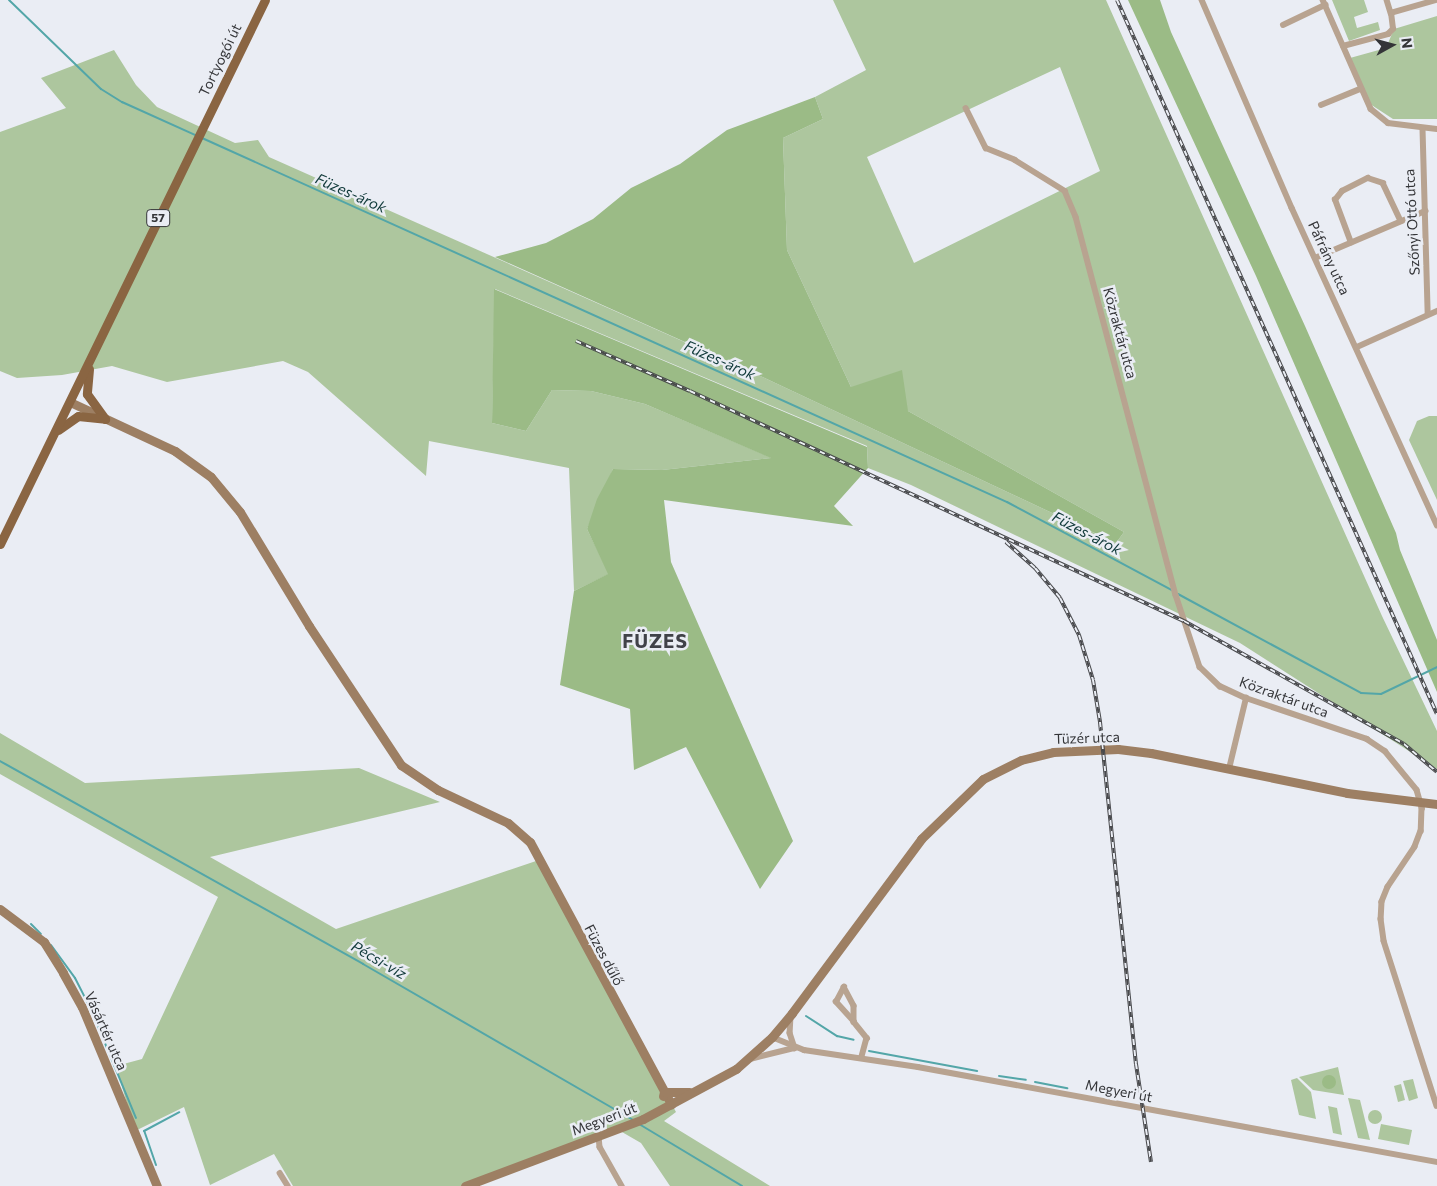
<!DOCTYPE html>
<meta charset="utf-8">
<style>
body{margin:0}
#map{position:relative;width:1437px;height:1186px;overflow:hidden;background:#eaedf4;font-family:Commissioner,sans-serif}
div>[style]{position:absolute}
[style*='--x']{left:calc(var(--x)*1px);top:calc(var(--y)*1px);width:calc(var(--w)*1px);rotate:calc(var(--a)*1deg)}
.green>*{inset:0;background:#adc69e}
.round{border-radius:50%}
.forest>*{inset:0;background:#9bbb86}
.stream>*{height:2px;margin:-1px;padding:0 1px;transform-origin:1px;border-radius:1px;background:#53a6a8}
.street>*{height:5.5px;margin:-2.75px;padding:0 2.75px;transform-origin:2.75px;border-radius:2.75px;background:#b8a390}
.secondary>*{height:9px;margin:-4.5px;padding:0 4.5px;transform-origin:4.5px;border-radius:4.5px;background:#9d7f63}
.primary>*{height:9px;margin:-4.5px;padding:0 4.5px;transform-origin:4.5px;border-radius:4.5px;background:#8a6542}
.rail>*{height:4px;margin-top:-2px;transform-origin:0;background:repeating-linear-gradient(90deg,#eaedf4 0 5.5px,#48494c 0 11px);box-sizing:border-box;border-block:1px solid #48494c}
span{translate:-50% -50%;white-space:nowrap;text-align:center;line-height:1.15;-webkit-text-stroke:5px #eaedf4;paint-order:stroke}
.shield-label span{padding:1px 4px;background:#eaedf4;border:1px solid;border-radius:4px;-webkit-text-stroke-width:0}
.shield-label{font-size:12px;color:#343538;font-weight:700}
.street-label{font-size:14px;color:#343538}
.water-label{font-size:15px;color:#113a3a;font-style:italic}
.district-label{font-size:19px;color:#404248;font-weight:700;letter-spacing:1px}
.north{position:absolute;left:1367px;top:20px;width:50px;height:50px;-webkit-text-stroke:4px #eaedf4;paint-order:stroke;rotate:83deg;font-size:14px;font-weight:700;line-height:20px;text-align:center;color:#343538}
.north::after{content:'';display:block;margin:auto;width:18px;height:22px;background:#343538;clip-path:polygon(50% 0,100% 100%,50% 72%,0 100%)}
</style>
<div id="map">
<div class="green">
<i style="clip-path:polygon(evenodd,833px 0,1106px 0,1382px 616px,1437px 731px,1437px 769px,1240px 643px,911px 485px,868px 468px,867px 446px,495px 289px,492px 423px,526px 431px,552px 390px,591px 391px,645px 404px,772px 458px,662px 470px,613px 469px,587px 529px,609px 574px,574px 591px,569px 468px,429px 441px,426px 476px,308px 372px,283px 361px,167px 382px,112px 366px,62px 375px,17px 378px,0 371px,0 132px,66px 108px,41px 78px,114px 50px,136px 85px,157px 107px,235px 143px,258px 140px,269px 157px,752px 372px,1116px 543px,1124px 532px,908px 411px,851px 387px,787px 250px,783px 138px,823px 119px,815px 97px,866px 70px,833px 0,1060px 67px,1100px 171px,914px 263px,867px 157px,1060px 67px)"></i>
<i style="clip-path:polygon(1332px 0,1364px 0,1368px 12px,1354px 17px,1357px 28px,1378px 22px,1380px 30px,1349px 41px)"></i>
<i style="clip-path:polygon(1437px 16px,1437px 119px,1393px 119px,1370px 104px,1350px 58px,1386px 48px,1394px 29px)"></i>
<i style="clip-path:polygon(1429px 416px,1437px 416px,1437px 500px,1409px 440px,1417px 421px)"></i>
<i style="clip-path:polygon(0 733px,85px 783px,359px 768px,440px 802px,210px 857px,336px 929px,539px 860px,676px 1112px,664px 1121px,770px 1186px,670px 1186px,641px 1143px,615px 1128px,465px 1186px,293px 1186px,274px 1154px,210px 1185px,184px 1107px,135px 1131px,116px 1066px,142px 1059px,218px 897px,0 774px)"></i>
<i style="clip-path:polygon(1338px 1067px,1344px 1095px,1313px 1090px,1299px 1077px)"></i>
<i style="clip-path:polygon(1297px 1078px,1311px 1092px,1316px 1119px,1299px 1115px,1291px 1080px)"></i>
<i style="clip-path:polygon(1413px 1079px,1418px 1098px,1409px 1101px,1403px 1081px)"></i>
<i style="clip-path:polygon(1401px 1084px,1405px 1100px,1398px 1102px,1394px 1086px)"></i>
<i style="clip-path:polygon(1348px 1098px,1360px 1100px,1370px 1140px,1358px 1138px)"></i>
<i style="clip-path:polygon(1328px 1106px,1337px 1108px,1342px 1135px,1333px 1133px)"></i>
<i class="round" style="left:1368px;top:1110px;width:14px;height:14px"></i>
<i style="clip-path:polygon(1381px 1124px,1412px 1130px,1409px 1145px,1378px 1139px)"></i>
</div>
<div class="forest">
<i style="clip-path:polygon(1128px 0,1160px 0,1171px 32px,1305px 326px,1396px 533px,1400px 550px,1437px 640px,1437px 692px,1256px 276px)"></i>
<i style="clip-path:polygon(815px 97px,823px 119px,783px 138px,787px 250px,851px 387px,902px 370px,908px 411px,1124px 532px,1116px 543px,752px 372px,495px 257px,546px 243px,593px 219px,631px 188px,680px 164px,727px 130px)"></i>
<i style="clip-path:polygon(494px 289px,867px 447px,868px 468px,834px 506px,853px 526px,664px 500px,671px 562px,793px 841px,760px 889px,686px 747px,634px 770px,630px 709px,560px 685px,574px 591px,608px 574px,587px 529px,597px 499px,613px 469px,662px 470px,771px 458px,645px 404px,591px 391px,552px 390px,526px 431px,492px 423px)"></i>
<i class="round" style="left:1322px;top:1075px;width:14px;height:14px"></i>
</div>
<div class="stream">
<i style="--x:9;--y:0;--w:128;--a:44.1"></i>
<i style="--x:101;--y:89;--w:25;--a:32"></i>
<i style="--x:122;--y:102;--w:80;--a:24.3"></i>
<i style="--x:202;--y:138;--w:883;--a:24.33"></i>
<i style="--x:1007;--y:502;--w:189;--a:28.1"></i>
<i style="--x:1178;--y:594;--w:208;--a:28.4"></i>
<i style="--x:1361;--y:693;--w:20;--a:3"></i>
<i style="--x:1381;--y:694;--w:62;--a:-25.7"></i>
<i style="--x:0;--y:761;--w:416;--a:29.2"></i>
<i style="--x:363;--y:964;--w:312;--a:30"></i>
<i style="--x:31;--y:924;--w:14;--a:45"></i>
<i style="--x:51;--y:945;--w:41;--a:54"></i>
<i style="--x:75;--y:978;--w:33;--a:63"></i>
<i style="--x:90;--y:1007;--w:120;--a:67.5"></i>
<i style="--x:806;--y:1016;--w:37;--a:33"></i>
<i style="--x:837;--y:1036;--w:17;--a:13"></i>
<i style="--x:869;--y:1051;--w:110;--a:10.5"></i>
<i style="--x:999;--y:1076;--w:27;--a:8"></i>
<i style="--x:1035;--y:1082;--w:33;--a:11"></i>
<i style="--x:639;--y:1124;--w:120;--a:31"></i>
<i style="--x:156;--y:1165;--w:36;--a:-109"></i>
<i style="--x:144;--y:1131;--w:40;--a:-28"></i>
</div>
<div class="street">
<i style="--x:1202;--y:0;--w:227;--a:66.6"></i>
<i style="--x:1292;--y:208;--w:349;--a:65.4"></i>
<i style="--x:1323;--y:0;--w:119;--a:66.2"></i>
<i style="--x:1371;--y:109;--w:22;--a:39"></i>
<i style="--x:1388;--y:123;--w:49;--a:7"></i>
<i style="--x:1387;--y:0;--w:14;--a:73"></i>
<i style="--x:1391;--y:13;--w:47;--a:-16.1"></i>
<i style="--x:1283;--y:25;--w:47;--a:-25.5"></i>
<i style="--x:1343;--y:46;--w:47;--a:-14.9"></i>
<i style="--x:1388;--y:34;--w:7;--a:-45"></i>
<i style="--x:1393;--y:29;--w:16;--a:-97"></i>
<i style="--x:1321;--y:105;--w:42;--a:-22.3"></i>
<i style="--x:966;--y:108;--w:45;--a:63.4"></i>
<i style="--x:986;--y:148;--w:31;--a:22"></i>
<i style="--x:1015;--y:160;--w:59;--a:31.8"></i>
<i style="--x:1065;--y:191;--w:28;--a:67"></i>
<i style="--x:1076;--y:217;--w:391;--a:75.2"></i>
<i style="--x:1176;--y:595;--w:76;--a:71.6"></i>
<i style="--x:1200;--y:667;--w:28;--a:44"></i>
<i style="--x:1220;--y:686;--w:29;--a:25"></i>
<i style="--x:1246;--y:698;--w:128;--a:18.7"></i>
<i style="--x:1367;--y:739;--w:22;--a:34"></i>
<i style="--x:1385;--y:751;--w:50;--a:50.6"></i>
<i style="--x:1417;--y:790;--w:19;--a:74"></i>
<i style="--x:1422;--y:808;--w:23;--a:92"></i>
<i style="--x:1421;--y:831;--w:17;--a:111"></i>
<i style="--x:1415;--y:847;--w:48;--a:124"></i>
<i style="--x:1388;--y:887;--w:16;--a:112"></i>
<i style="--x:1382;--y:902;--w:17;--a:93"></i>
<i style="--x:1381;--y:919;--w:22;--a:82"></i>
<i style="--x:1384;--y:941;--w:173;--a:72.2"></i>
<i style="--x:1423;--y:129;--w:184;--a:88.4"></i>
<i style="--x:1351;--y:243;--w:46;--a:-110.4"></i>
<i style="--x:1335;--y:200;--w:11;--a:-52"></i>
<i style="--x:1342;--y:191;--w:29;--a:-27"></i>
<i style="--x:1368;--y:178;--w:16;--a:18"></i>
<i style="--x:1383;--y:183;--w:42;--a:64.7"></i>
<i style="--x:1315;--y:258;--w:120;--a:-23.1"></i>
<i style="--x:1357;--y:347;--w:88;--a:-24.2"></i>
<i style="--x:1229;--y:769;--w:73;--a:-76.5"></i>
<i style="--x:791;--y:1016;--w:17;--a:93"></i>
<i style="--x:790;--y:1033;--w:16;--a:72"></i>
<i style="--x:854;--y:1022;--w:27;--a:-132"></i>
<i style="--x:836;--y:1002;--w:17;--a:-62"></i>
<i style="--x:844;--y:987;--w:21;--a:62"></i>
<i style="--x:854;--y:1006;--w:16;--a:90"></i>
<i style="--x:854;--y:1022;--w:21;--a:51"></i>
<i style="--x:867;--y:1038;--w:20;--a:105"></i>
<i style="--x:772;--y:1037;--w:35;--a:22"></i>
<i style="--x:804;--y:1050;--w:115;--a:8.5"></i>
<i style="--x:918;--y:1067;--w:528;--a:10.37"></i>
<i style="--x:750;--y:1059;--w:45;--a:-14"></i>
<i style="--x:599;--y:1136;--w:11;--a:85"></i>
<i style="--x:600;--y:1147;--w:45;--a:60.6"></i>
<i style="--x:280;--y:1173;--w:15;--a:58"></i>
</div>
<div class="secondary">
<i style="--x:70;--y:402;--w:116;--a:25"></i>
<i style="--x:175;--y:451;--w:44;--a:35.8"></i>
<i style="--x:211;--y:477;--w:45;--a:50.4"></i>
<i style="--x:240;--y:512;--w:133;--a:58.8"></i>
<i style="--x:309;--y:626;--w:167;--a:56.5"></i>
<i style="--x:401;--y:765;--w:45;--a:34"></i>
<i style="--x:438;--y:790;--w:77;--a:25.2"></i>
<i style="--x:508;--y:823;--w:29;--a:41"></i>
<i style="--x:530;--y:842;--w:298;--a:61.7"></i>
<i style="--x:0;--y:909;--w:55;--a:36.9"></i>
<i style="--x:44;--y:942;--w:36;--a:58"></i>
<i style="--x:63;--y:973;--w:39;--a:61"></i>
<i style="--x:82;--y:1007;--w:194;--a:67.3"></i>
<i style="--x:663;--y:1096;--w:4;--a:-76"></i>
<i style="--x:664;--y:1092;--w:25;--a:0"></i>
<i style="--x:465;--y:1186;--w:190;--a:-20.6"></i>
<i style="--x:643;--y:1119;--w:106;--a:-28.3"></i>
<i style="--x:736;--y:1069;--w:48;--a:-41.6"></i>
<i style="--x:772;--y:1037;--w:31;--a:-50"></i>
<i style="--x:792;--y:1013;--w:217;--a:-53.4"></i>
<i style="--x:921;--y:839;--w:86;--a:-44.1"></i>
<i style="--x:983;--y:779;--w:42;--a:-26.6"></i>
<i style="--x:1021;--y:760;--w:33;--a:-14"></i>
<i style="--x:1053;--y:752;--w:65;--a:-2.6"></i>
<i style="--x:1118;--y:749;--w:33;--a:7"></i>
<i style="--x:1151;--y:753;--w:200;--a:11.5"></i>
<i style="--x:1347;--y:793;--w:91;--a:7"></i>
</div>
<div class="primary">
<i style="--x:89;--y:369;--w:25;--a:95"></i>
<i style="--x:87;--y:394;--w:31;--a:54"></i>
<i style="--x:58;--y:430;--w:24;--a:-35"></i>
<i style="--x:78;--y:416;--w:27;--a:6"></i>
<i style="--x:0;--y:544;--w:605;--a:-64.03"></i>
</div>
<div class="rail">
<i style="--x:1117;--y:0;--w:782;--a:65.86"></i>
<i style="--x:576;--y:341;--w:124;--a:23.7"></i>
<i style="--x:690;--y:391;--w:545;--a:24.97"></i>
<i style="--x:1184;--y:621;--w:252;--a:29.2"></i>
<i style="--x:1404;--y:744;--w:43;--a:40.3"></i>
<i style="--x:1006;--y:542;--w:39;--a:42"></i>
<i style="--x:1035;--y:568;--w:39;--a:50"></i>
<i style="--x:1060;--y:598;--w:42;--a:62.8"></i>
<i style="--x:1079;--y:635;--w:47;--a:72.7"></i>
<i style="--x:1093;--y:680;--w:43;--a:80.5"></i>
<i style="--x:1100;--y:722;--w:344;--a:84"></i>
<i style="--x:1136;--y:1064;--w:99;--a:81.3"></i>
</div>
<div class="shield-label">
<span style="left:158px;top:218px">57</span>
</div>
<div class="street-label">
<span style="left:220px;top:60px;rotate:-64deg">Tortyogói út</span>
<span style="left:1412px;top:222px;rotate:-93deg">Szőnyi Ottó utca</span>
<span style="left:1329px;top:258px;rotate:65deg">Páfrány utca</span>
<span style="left:1120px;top:333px;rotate:75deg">Közraktár utca</span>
<span style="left:1284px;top:697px;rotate:20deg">Közraktár utca</span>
<span style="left:1087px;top:738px;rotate:-2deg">Tüzér utca</span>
<span style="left:604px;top:955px;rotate:62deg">Füzes dűlő</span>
<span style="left:106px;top:1031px;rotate:66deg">Vásártér utca</span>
<span style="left:1119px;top:1091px;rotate:11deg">Megyeri út</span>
<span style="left:604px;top:1119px;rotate:-21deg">Megyeri út</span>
</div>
<div class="water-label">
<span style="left:351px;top:193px;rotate:24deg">Füzes-árok</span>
<span style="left:720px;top:360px;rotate:24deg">Füzes-árok</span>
<span style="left:1087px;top:533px;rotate:28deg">Füzes-árok</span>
<span style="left:379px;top:960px;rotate:30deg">Pécsi-víz</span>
</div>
<div class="district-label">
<span style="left:655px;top:641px">FÜZES</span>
</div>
<div class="north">N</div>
</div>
